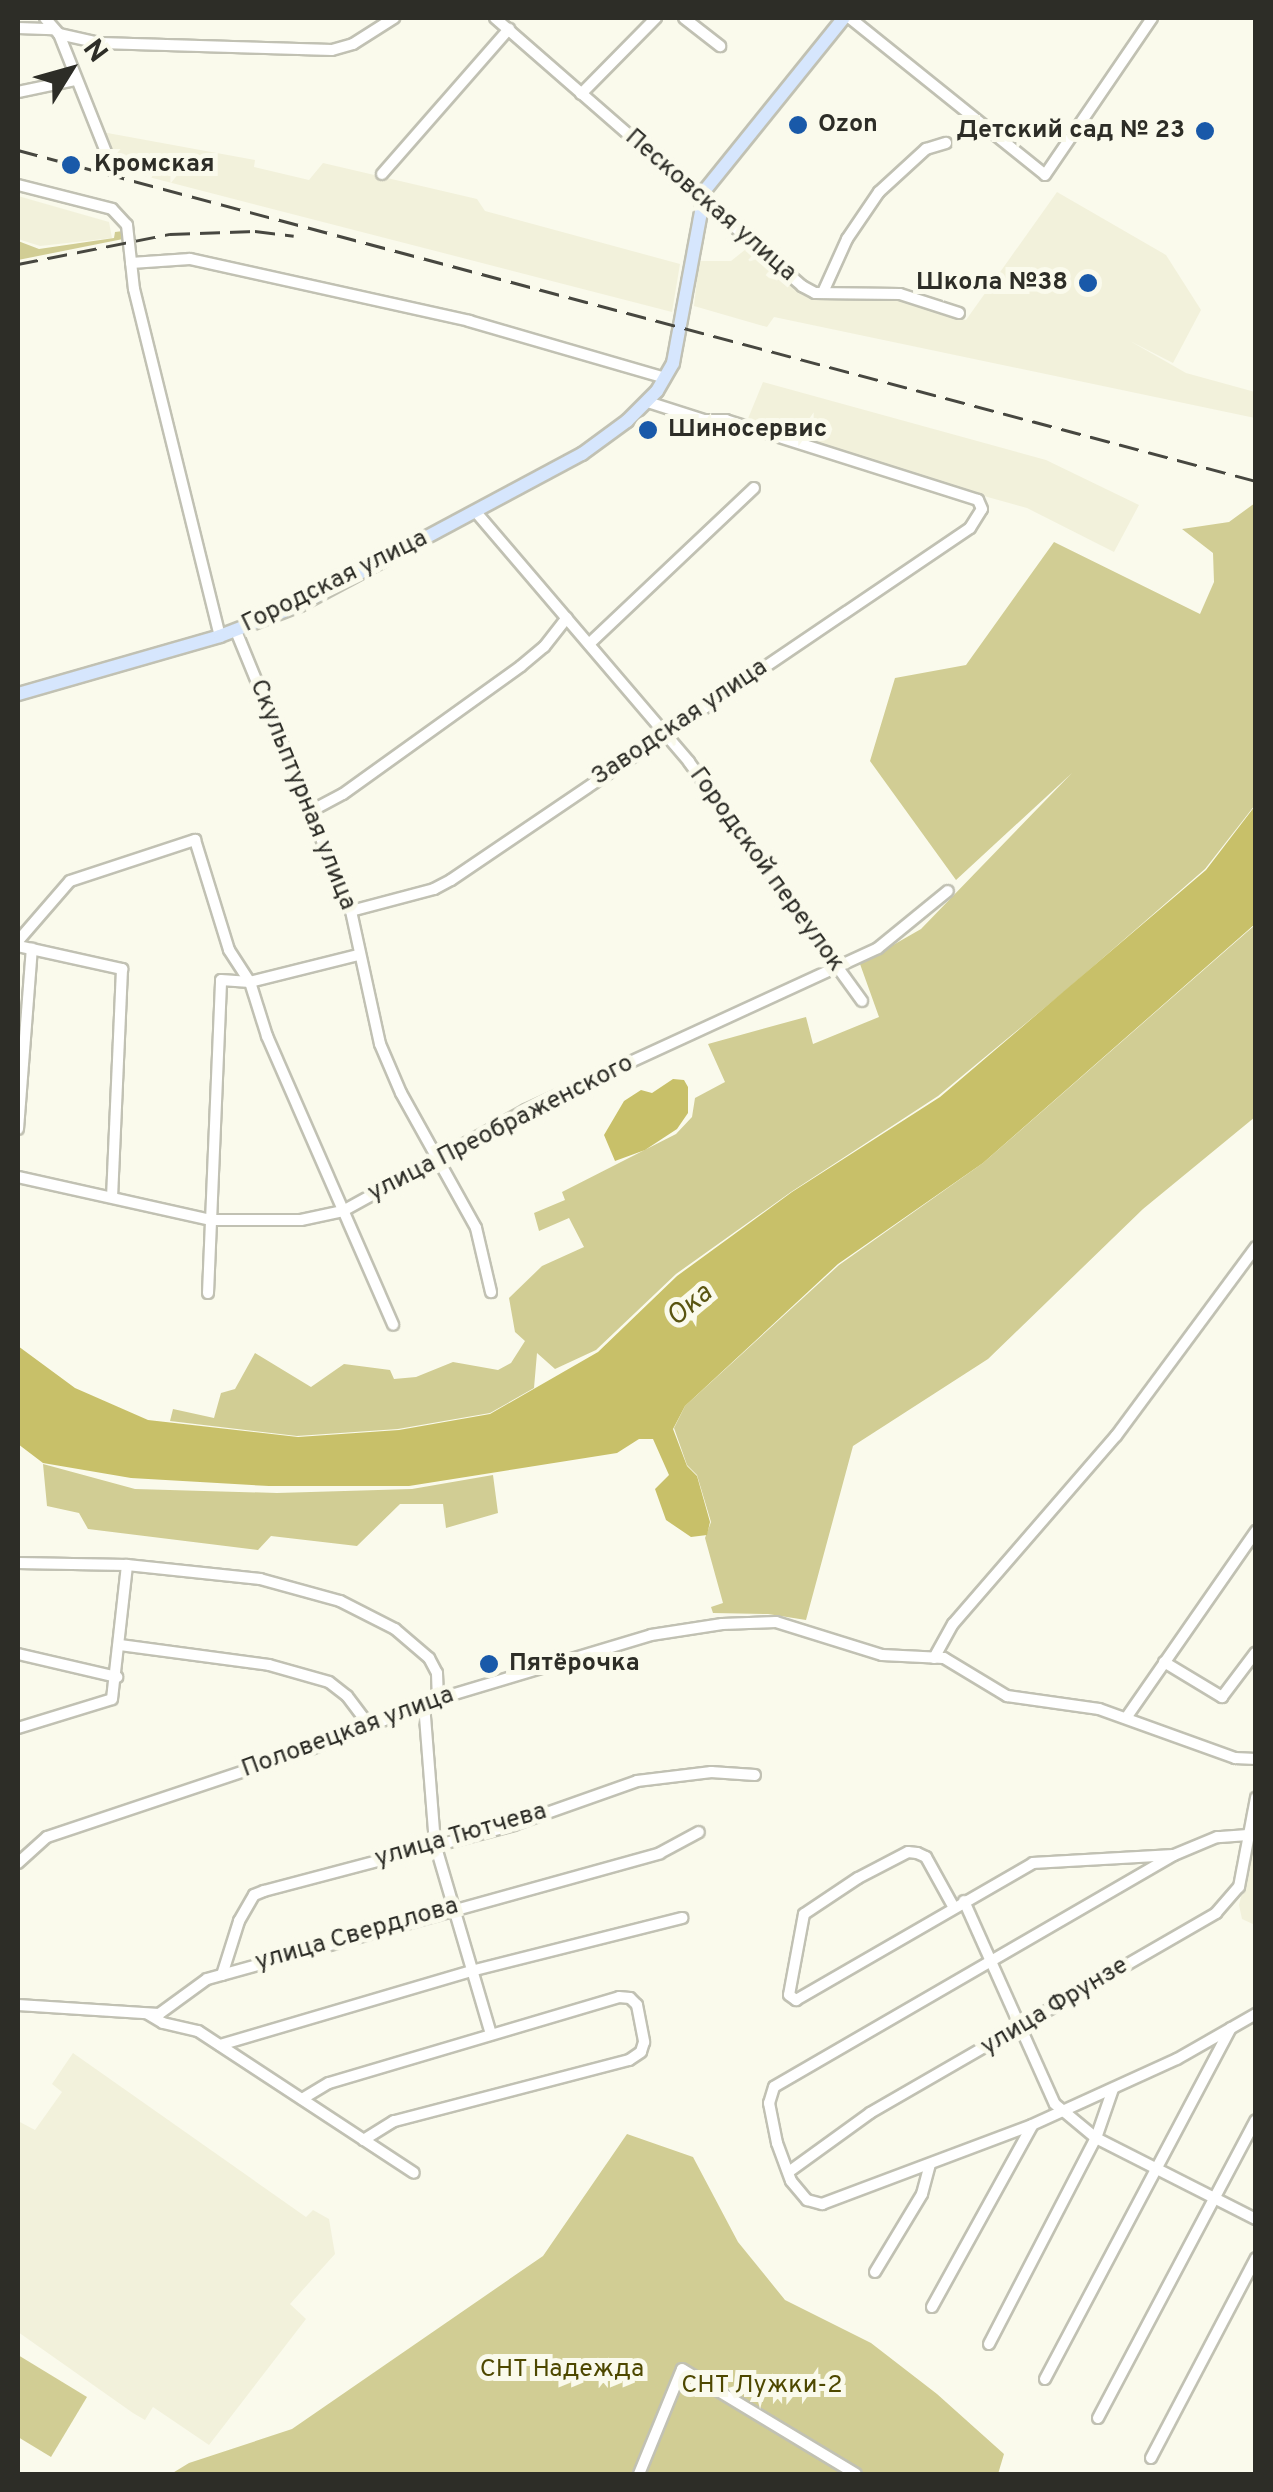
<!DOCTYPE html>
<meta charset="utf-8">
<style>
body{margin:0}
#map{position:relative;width:1273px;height:2492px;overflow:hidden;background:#fafaec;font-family:Overpass,sans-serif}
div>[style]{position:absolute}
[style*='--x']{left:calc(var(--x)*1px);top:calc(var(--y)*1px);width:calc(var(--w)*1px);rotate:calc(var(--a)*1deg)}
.built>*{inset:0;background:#f2f1db}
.green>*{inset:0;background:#d1cd94}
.water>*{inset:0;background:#c8c069}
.roads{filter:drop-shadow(2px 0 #c1c1b3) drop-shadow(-2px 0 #c1c1b3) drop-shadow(0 2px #c1c1b3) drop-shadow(0 -2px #c1c1b3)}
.minor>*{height:10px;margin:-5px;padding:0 5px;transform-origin:5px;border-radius:5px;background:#fff}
.major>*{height:12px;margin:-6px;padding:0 6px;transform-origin:6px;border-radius:6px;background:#d6e6fd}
.rail>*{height:2.5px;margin-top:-1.25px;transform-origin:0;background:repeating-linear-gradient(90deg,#474740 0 20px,transparent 0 30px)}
.dots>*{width:28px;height:28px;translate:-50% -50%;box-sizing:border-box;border:5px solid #fafaec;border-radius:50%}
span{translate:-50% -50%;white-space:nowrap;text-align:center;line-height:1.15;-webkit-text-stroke:10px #fafaec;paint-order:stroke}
.poi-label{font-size:25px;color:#2d2d27;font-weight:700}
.left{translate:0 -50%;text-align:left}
.right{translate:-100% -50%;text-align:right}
.street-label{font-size:25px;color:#2d2d27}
.park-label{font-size:25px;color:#4e4800}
.water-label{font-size:28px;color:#5a5512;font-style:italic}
.frame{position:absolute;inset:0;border:20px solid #2d2d27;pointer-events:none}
.north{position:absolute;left:20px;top:20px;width:100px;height:100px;-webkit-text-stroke:8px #fafaec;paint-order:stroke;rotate:53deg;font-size:28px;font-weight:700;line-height:40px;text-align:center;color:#2d2d27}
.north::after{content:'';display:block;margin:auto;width:35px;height:45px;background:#2d2d27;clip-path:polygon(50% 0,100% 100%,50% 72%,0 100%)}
</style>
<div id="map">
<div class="built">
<i style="clip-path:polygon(102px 132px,255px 160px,254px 167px,309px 180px,323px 163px,477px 199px,485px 211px,680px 264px,672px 312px,114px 168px)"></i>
<i style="clip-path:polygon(1057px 192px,1166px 255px,1201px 310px,1173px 363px,1130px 341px,1186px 373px,1255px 392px,1255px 418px,774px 317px,767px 327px,694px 306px,699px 261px,731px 261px,751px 245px,814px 296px,895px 298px,966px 320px)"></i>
<i style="clip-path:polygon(18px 196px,109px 222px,112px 238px,40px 246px,18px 239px)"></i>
<i style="clip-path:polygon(763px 382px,1046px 460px,1139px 505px,1114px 552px,1027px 508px,873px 465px,851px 453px,747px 421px)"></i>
<i style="clip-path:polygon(1255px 1839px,1255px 1925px,1242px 1919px,1239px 1905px)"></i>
<i style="clip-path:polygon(73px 2053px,306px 2217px,313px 2210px,329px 2219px,335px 2254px,290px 2304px,306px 2319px,209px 2445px,153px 2407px,145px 2420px,133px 2413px,18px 2332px,18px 2121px,35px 2130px,62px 2092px,52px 2084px)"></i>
</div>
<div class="green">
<i style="clip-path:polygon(123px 231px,123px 239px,18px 260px,18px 241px,39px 249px,114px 238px,115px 232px)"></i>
<i style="clip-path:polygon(1255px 503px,1255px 805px,1205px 869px,1065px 991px,938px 1096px,791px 1192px,676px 1274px,596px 1350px,555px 1369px,537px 1353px,534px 1388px,490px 1413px,398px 1429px,297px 1436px,170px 1421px,173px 1409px,214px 1418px,221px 1393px,235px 1389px,255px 1353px,311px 1387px,344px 1364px,390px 1370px,394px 1379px,416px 1377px,453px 1362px,498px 1370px,511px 1363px,525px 1341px,515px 1332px,509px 1298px,542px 1266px,584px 1247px,569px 1218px,539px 1231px,534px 1213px,565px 1200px,562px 1192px,676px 1134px,692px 1117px,695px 1098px,725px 1082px,708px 1044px,806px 1017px,813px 1044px,879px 1017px,860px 964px,921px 929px,1072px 773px,956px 880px,870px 761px,895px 678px,966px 665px,1054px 542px,1200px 614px,1214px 582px,1213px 553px,1182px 529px,1229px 522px)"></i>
<i style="clip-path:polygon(1255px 925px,1255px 1117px,1143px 1209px,988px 1359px,853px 1446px,806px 1620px,768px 1614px,713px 1613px,711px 1607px,723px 1603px,705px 1538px,711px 1522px,697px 1475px,687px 1465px,674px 1428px,685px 1406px,839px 1265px,983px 1163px)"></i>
<i style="clip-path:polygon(43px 1464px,135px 1489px,277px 1493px,412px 1489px,493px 1475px,498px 1513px,446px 1528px,443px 1504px,400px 1504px,357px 1546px,271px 1536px,258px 1550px,88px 1529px,79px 1513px,47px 1506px)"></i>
<i style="clip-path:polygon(627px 2134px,693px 2157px,738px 2242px,785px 2300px,871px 2343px,937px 2394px,1004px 2454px,998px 2474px,171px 2474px,189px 2463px,292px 2429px,543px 2256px)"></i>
<i style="clip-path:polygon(18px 2355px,87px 2397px,51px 2457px,18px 2437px)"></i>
</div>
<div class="water">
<i style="clip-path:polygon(1255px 806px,1255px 924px,983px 1163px,838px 1264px,685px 1406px,673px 1429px,687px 1466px,697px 1476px,710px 1522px,707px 1535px,691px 1537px,666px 1520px,655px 1489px,669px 1475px,653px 1439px,639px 1439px,617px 1453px,409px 1486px,269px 1486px,131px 1478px,43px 1463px,18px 1444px,18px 1346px,75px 1388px,148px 1420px,298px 1437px,399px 1430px,490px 1414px,598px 1352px,677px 1276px,792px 1192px,940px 1097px,1206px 870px)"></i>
<i style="clip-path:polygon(673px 1079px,684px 1080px,688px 1087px,688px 1113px,677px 1129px,645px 1150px,615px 1161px,604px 1135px,624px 1101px,641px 1090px,652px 1093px)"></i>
</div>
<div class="roads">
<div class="minor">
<i style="--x:45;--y:18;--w:21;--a:49"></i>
<i style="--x:59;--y:34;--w:127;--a:68.3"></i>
<i style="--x:495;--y:18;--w:408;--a:41.1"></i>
<i style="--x:802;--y:286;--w:15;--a:28"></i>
<i style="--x:815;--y:293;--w:85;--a:0.7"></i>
<i style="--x:900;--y:294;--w:62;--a:17.9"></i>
<i style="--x:684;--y:18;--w:46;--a:37.9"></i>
<i style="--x:850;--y:18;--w:250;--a:38.8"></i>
<i style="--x:1045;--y:175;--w:190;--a:-55.7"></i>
<i style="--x:18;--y:28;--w:35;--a:2"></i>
<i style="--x:59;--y:34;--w:42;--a:12.4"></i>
<i style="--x:100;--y:43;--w:232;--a:1.7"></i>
<i style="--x:332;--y:50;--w:22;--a:-16"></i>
<i style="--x:353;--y:44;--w:49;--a:-32.4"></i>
<i style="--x:18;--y:92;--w:58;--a:-11.9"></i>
<i style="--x:581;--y:94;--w:107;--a:-45.4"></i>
<i style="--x:382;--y:174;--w:193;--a:-48.8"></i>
<i style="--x:18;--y:185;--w:97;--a:14.3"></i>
<i style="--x:112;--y:209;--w:22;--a:47"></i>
<i style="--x:127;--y:225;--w:64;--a:83.8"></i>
<i style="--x:134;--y:289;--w:357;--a:76.1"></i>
<i style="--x:131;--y:263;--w:59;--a:-3.9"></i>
<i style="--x:190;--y:259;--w:286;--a:12.5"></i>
<i style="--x:469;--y:321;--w:204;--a:16.2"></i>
<i style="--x:824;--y:290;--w:56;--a:-65.7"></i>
<i style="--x:847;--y:239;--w:57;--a:-55.8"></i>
<i style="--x:879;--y:192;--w:64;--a:-42.5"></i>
<i style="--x:926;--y:149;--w:21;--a:-17"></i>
<i style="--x:475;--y:511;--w:330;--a:49.5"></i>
<i style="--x:689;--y:762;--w:295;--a:54.1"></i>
<i style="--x:236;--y:631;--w:303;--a:67.7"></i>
<i style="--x:351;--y:911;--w:136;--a:77.7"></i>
<i style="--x:380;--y:1044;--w:53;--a:66.8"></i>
<i style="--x:401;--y:1093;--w:154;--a:60.9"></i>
<i style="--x:476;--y:1228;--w:66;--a:76.8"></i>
<i style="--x:589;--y:644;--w:227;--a:-43.4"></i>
<i style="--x:309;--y:812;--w:38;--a:-28"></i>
<i style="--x:343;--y:794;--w:219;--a:-35.7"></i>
<i style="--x:521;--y:666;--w:30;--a:-40"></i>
<i style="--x:544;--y:647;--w:37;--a:-52"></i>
<i style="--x:351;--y:911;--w:86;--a:-14.8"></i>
<i style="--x:434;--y:889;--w:19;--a:-28"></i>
<i style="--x:451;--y:880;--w:627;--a:-34.15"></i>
<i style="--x:970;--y:528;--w:22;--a:-58"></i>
<i style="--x:982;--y:509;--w:10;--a:-114"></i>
<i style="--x:978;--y:500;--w:264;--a:-162.4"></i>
<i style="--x:726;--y:420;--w:22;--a:180"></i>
<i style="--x:704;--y:420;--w:59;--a:-162.2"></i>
<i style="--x:18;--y:941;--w:79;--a:-49.1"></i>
<i style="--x:70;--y:881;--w:132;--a:-18.2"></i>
<i style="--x:195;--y:840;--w:115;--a:72.8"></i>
<i style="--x:229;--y:950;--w:38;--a:57"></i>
<i style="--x:250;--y:982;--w:57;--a:72.5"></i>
<i style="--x:267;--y:1036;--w:315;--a:66.4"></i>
<i style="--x:18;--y:946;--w:107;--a:12.5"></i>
<i style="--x:122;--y:969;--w:228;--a:92.5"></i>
<i style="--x:18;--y:1129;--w:181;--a:-85.6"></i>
<i style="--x:18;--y:1177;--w:197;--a:12.6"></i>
<i style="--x:210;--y:1220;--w:91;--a:0"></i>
<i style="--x:301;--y:1220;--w:43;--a:-12.1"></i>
<i style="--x:343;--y:1211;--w:209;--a:-28.9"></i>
<i style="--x:526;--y:1110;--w:387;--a:-24.7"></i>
<i style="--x:878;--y:948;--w:90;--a:-39.2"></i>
<i style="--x:208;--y:1293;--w:313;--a:-87.6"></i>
<i style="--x:221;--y:980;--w:29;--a:4"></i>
<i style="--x:250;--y:982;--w:111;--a:-14"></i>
<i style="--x:18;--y:1563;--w:109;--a:1.1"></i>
<i style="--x:127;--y:1565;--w:134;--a:6"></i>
<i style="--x:260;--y:1579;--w:83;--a:15.4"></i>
<i style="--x:340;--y:1601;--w:62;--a:27"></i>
<i style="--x:395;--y:1629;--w:45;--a:40.5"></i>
<i style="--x:429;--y:1658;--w:17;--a:62"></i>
<i style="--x:437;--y:1673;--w:26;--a:88"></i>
<i style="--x:120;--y:1645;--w:150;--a:7.6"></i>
<i style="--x:269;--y:1665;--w:62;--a:15.8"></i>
<i style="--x:329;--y:1682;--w:23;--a:38"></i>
<i style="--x:347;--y:1696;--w:36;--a:53"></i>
<i style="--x:18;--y:1654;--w:102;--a:13.1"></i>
<i style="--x:934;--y:1658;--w:39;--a:-61"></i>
<i style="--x:953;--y:1624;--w:249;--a:-49.1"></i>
<i style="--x:1116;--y:1436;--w:235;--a:-53.5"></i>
<i style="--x:1164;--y:1662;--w:68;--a:31.1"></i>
<i style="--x:1222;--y:1697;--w:56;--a:-52.9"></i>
<i style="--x:424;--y:1704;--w:140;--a:85.5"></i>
<i style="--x:435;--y:1844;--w:198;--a:73.6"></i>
<i style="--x:1126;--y:1718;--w:228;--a:-55.2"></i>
<i style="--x:18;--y:1728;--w:98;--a:-17.1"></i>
<i style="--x:112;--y:1699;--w:135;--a:-83.6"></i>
<i style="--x:1248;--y:1835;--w:31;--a:176"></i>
<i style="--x:1217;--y:1837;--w:47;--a:157.3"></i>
<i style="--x:1174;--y:1855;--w:462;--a:149.9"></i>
<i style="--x:774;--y:2087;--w:17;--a:107"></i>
<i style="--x:769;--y:2103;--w:41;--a:78.7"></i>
<i style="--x:777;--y:2143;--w:40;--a:69.8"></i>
<i style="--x:791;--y:2181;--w:25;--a:50"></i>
<i style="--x:807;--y:2200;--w:16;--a:15"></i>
<i style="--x:822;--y:2204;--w:224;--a:-20.6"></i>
<i style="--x:1032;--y:2125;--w:159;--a:-24.5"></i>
<i style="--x:1177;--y:2059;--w:91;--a:-29.7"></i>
<i style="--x:18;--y:1863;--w:39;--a:-42"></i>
<i style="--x:47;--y:1837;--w:280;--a:-18.5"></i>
<i style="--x:313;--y:1748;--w:134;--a:-21.4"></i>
<i style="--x:438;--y:1699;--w:222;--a:-16.7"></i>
<i style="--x:651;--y:1635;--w:72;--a:-8.8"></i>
<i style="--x:722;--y:1624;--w:54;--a:-2.1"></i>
<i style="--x:776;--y:1622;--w:111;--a:17.3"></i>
<i style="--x:882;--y:1655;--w:62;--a:2.8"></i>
<i style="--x:944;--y:1658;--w:74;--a:31.1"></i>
<i style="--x:1007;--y:1696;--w:93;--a:8"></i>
<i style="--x:1099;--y:1709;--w:145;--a:19.8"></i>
<i style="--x:1235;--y:1758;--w:21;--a:3"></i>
<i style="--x:964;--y:1901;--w:222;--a:65.9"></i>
<i style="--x:1055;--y:2104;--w:53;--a:39.7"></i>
<i style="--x:1096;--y:2138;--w:179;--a:26.9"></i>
<i style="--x:953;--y:1906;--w:56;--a:-118.9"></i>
<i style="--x:926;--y:1857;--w:10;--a:-156"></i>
<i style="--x:917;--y:1853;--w:9;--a:-174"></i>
<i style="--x:908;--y:1852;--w:56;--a:152.5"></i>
<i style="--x:858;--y:1878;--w:65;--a:146.3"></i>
<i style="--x:804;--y:1914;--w:82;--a:100.5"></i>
<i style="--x:789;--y:1995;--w:9;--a:36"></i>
<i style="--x:796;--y:2000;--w:274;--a:-30"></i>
<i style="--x:1033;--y:1863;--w:140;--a:-3.3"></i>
<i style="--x:222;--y:1975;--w:57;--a:-72.5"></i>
<i style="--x:239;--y:1921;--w:30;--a:-60"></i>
<i style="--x:254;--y:1895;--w:11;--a:-22"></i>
<i style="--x:264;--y:1891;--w:258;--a:-14.8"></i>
<i style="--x:513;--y:1825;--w:132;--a:-19.5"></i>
<i style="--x:637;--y:1781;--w:75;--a:-6.9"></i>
<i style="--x:711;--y:1772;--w:44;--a:3.9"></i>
<i style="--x:18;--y:2005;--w:141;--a:3.7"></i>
<i style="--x:159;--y:2014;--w:59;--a:-36.1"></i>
<i style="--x:207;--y:1979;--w:470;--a:-15.5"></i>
<i style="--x:660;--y:1853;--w:44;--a:-28.3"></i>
<i style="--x:148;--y:2014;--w:17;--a:31"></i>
<i style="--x:163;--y:2023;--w:36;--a:13"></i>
<i style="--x:198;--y:2031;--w:258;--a:33.3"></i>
<i style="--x:220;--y:2045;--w:262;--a:-16.4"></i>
<i style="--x:471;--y:1971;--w:218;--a:-14.1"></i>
<i style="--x:302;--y:2099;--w:31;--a:-31"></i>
<i style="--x:329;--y:2083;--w:302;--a:-16.5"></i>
<i style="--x:619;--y:1997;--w:11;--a:5"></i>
<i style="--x:630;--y:1998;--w:10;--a:45"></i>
<i style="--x:637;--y:2005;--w:38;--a:79"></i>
<i style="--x:644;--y:2042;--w:10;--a:107"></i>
<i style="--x:641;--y:2052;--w:14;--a:146"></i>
<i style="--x:629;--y:2060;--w:243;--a:165.4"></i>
<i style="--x:394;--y:2121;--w:36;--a:148"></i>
<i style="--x:790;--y:2171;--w:99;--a:-35.9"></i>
<i style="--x:870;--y:2113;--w:400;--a:-30"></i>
<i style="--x:1216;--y:1913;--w:35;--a:-49"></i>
<i style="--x:1239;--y:1887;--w:91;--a:-79.2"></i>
<i style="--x:875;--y:2272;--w:91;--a:-58.9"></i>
<i style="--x:922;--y:2194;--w:30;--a:-75"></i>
<i style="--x:932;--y:2307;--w:207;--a:-61.1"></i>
<i style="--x:989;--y:2344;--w:232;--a:-62.6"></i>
<i style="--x:1096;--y:2138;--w:52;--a:-70.9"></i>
<i style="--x:1045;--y:2379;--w:397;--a:-62.1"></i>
<i style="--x:1098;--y:2418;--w:337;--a:-62.1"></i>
<i style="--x:1151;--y:2458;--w:226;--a:-62.3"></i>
<i style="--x:639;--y:2474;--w:113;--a:-67.7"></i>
<i style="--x:682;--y:2369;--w:203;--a:31.1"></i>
</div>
<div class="major">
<i style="--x:18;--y:694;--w:210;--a:-16"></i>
<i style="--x:220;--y:636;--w:86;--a:-21.2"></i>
<i style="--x:300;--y:605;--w:320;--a:-28.2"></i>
<i style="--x:582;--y:454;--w:56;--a:-36.3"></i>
<i style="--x:627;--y:421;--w:42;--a:-45"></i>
<i style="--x:657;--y:391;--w:32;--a:-60"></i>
<i style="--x:673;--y:363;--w:176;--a:-79.5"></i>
<i style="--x:705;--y:190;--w:221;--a:-51.1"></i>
</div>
</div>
<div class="rail">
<i style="--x:18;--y:150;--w:1281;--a:14.97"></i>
<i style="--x:18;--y:264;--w:155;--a:-11.2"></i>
<i style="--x:170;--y:234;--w:85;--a:-2"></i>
<i style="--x:255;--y:231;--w:39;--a:7"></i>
</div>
<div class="dots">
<i style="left:798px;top:125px;background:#1959a9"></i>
<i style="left:1205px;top:131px;background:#1959a9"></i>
<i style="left:71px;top:165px;background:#1959a9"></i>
<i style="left:1088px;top:283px;background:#1959a9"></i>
<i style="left:648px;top:430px;background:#1959a9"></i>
<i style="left:489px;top:1664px;background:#1959a9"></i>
</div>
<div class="poi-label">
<span class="left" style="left:818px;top:125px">Ozon</span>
<span class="right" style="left:1185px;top:131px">Детский сад № 23</span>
<span class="left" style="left:94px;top:165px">Кромская</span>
<span class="right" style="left:1068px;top:283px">Школа №38</span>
<span class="left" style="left:668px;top:430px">Шиносервис</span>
<span class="left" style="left:509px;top:1664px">Пятёрочка</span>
</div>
<div class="street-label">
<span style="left:710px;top:206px;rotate:41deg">Песковская улица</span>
<span style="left:335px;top:582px;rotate:-26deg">Городская улица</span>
<span style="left:680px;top:723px;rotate:-34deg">Заводская улица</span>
<span style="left:302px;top:795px;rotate:68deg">Скульптурная улица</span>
<span style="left:766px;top:870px;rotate:54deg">Городской переулок</span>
<span style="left:501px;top:1129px;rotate:-27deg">улица Преображенского</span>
<span style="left:348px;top:1733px;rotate:-20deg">Половецкая улица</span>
<span style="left:461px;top:1836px;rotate:-16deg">улица Тютчева</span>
<span style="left:357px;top:1935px;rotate:-16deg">улица Свердлова</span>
<span style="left:1055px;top:2007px;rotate:-31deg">улица Фрунзе</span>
</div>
<div class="park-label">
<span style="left:562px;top:2370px">СНТ Надежда</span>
<span style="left:762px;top:2386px">СНТ Лужки-2</span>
</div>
<div class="water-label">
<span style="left:690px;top:1306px;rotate:-40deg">Ока</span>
</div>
<div class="frame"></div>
<div class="north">N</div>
</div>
